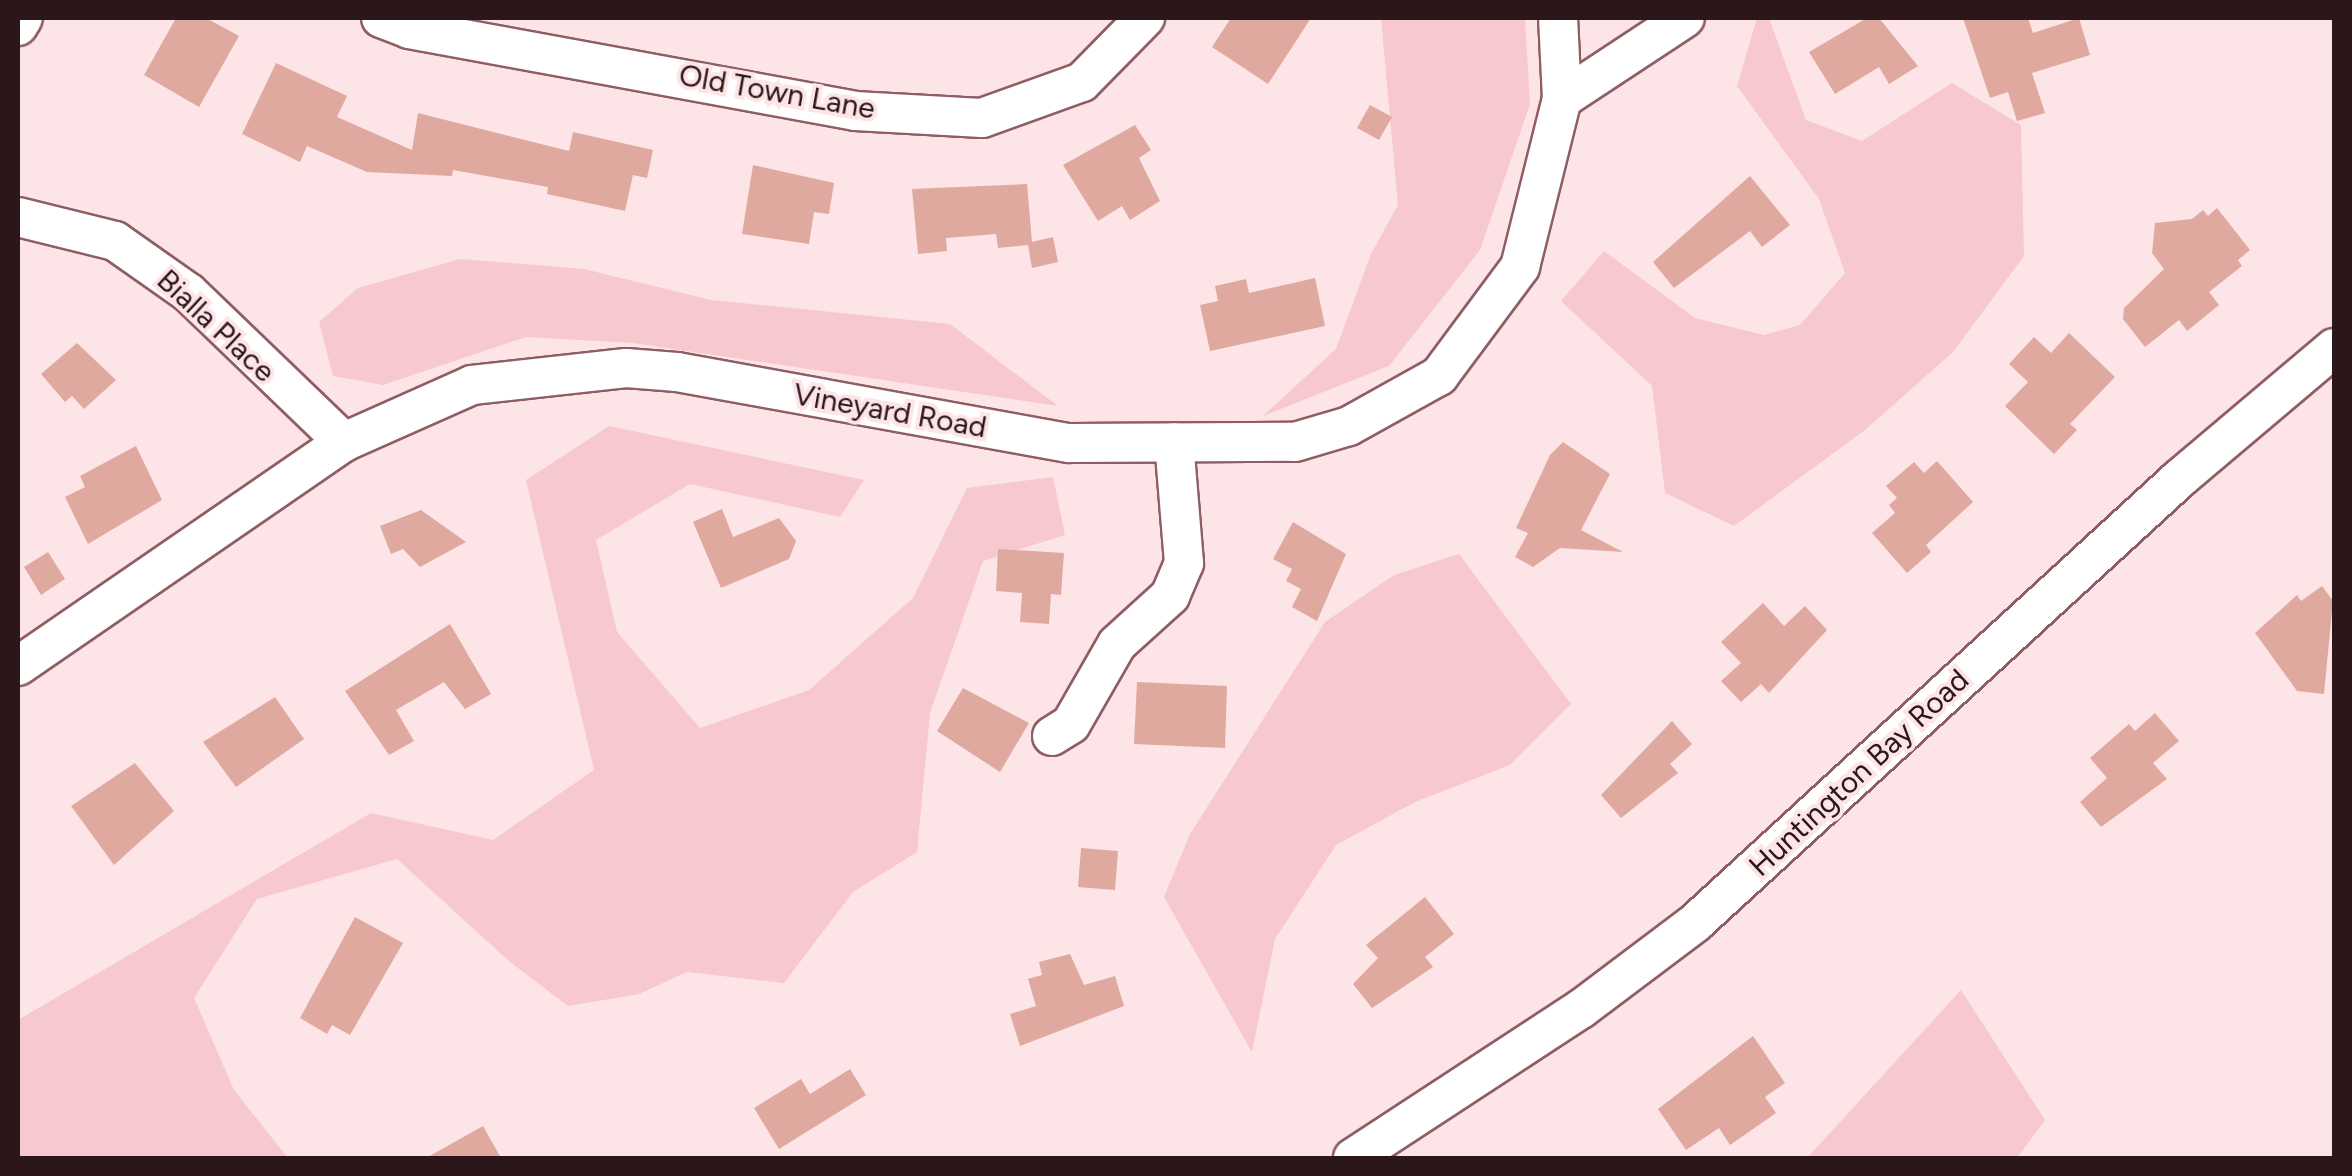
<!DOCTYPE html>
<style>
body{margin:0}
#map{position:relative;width:2352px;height:1176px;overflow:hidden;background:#fde4e7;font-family:Figtree,sans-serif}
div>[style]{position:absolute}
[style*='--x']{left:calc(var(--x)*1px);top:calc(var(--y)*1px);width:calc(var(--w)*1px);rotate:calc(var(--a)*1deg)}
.green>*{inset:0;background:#f7c8ce}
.building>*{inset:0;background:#e0a99f}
.roads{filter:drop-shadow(2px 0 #8f5d64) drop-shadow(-2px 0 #8f5d64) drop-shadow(0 2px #8f5d64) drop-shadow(0 -2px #8f5d64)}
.minor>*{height:38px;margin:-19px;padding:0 19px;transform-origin:19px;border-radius:19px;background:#fff}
span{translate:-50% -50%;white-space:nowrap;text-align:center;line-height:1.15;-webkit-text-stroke:8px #fde4e7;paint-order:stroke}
.street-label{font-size:30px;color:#2b1619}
.frame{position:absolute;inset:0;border:20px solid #2b1619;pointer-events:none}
</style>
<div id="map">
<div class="green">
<i style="clip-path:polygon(1381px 18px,1525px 18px,1530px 104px,1480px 250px,1389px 366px,1263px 416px,1336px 349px,1371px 254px,1398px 205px)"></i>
<i style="clip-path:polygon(1757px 18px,1769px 18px,1806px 120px,1862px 141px,1952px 83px,2021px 125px,2024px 256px,1953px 352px,1865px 430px,1734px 526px,1665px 493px,1652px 386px,1561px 301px,1604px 251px,1695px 318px,1764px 335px,1800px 325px,1845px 273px,1819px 199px,1737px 86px)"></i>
<i style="clip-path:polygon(460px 259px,584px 269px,711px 300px,950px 324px,1058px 406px,633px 343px,526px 337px,383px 385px,333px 376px,319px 322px,358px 288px)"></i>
<i style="clip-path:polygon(609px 426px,864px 480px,840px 517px,690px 484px,596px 540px,617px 632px,700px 728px,809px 690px,913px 598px,967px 488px,1053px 477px,1065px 535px,983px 561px,930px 713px,917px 852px,853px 892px,784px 983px,687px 972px,639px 994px,568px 1006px,510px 962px,397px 859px,257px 899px,194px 998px,234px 1090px,288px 1158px,18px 1158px,18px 1020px,371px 813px,493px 840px,594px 770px,526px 480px)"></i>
<i style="clip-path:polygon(1459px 554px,1571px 704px,1510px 765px,1415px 802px,1336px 845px,1275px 939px,1252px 1052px,1164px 897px,1190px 834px,1325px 622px,1394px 575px)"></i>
<i style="clip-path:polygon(1961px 990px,2045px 1120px,2017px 1158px,1807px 1158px)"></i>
</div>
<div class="building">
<i style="clip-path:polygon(176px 18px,206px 18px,239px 36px,199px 107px,144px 75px)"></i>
<i style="clip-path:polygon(1231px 18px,1311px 18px,1268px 84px,1212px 47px)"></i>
<i style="clip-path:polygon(1867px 18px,1879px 18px,1918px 66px,1889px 84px,1879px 67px,1835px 94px,1809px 52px)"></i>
<i style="clip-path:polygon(1963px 18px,2028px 18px,2033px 33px,2079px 18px,2090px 55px,2032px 73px,2045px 113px,2017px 121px,2008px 92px,1990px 98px)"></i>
<i style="clip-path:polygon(276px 63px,347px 96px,337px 117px,412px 150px,418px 113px,569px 151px,573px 132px,653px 150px,647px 178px,633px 175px,625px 211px,547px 194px,548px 187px,453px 170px,452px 176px,367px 172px,307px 146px,300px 162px,242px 134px)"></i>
<i style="clip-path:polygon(1370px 105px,1392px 117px,1379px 140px,1357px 128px)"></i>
<i style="clip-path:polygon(1135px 125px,1151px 150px,1139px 158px,1160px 201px,1130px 220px,1122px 206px,1098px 221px,1063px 165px)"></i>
<i style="clip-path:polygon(753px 165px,834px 183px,829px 214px,814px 212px,809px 244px,742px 234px)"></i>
<i style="clip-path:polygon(1750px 176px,1790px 225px,1762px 247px,1750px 231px,1674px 288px,1653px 262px)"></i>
<i style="clip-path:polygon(1027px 184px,1032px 242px,1053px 237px,1058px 262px,1032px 268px,1028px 245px,998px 248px,996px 234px,946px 238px,947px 251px,918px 254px,912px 189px)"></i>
<i style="clip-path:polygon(2217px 208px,2250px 250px,2238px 260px,2242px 266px,2209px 292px,2219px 305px,2187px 331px,2179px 320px,2145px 347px,2123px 319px,2124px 308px,2164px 269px,2152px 253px,2155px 223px,2192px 219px,2203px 210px,2208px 216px)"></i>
<i style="clip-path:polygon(1315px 278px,1325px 326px,1210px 351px,1200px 305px,1218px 301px,1215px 286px,1246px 279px,1249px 293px)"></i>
<i style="clip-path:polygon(2069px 333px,2115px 377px,2070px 424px,2077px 430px,2054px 454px,2005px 406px,2028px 382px,2009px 364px,2034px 337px,2051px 353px)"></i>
<i style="clip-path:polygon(77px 343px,116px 380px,84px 409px,72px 396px,65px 402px,41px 374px)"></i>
<i style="clip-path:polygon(1563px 442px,1610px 474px,1581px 530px,1623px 552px,1560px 548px,1533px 567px,1515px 557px,1528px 533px,1516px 528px,1550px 455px)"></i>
<i style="clip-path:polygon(136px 446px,162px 500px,88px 544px,65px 497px,85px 487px,80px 476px)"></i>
<i style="clip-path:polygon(1937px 461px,1973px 502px,1926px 545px,1931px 552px,1907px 573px,1872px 533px,1895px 513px,1889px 505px,1897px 498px,1886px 486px,1914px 462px,1924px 473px)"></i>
<i style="clip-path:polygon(722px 509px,733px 537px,779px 518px,796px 541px,789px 559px,721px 588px,693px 522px)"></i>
<i style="clip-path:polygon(421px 510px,466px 542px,420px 567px,403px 549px,391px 554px,380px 526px)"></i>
<i style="clip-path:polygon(1293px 522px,1346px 554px,1317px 621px,1292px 607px,1301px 589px,1286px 581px,1292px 569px,1273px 559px)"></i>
<i style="clip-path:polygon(998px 549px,1064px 553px,1061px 595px,1051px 594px,1049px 624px,1020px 622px,1022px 593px,996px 591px)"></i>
<i style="clip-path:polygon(48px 552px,65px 579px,41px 595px,24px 567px)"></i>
<i style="clip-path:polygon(2322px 586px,2333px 601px,2324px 694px,2297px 691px,2255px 633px,2297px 595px,2301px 601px)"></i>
<i style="clip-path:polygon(1763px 603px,1784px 626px,1805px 606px,1827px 630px,1769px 693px,1761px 684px,1741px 702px,1721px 681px,1741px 663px,1721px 642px)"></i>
<i style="clip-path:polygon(450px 624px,491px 694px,465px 709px,444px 682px,396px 710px,414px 741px,389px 755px,345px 691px)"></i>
<i style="clip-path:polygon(1137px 682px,1227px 686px,1225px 748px,1134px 744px)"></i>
<i style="clip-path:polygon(963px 688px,1029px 723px,1000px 772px,937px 731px)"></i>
<i style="clip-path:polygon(275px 697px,304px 739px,236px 787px,203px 742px)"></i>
<i style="clip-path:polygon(2155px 713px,2179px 741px,2153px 763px,2167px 779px,2101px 827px,2080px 802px,2107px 778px,2090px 758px,2129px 724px,2135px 731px)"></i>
<i style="clip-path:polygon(1672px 721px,1692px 744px,1670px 764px,1678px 773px,1621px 818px,1601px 795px)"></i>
<i style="clip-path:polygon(135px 763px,174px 811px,114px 865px,71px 806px)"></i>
<i style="clip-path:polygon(1081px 848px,1118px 851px,1115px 890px,1078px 887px)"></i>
<i style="clip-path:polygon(1425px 897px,1454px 934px,1425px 957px,1433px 967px,1372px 1008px,1353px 984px,1378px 958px,1366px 945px)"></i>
<i style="clip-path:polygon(355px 917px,403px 943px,350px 1035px,332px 1025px,327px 1034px,300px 1018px)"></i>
<i style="clip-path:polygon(1070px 954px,1084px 985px,1115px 976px,1124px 1006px,1020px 1046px,1010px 1014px,1036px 1006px,1028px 979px,1042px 975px,1039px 962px)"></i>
<i style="clip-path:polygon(1753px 1036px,1785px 1083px,1765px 1097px,1776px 1113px,1730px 1145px,1719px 1128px,1686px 1150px,1658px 1109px)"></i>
<i style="clip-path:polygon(850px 1069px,866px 1095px,779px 1149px,754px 1108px,801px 1079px,810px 1094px)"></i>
<i style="clip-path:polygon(483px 1126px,501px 1158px,426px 1158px)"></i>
</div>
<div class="roads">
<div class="minor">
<i style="--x:381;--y:18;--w:30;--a:21"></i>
<i style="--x:409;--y:29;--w:453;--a:10.4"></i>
<i style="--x:855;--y:111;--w:127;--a:3.2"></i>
<i style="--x:982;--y:118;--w:106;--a:-19.8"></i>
<i style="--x:1082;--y:82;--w:90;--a:-45.5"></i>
<i style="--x:18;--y:26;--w:9;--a:-58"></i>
<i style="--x:1562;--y:99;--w:147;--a:-33.4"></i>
<i style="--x:18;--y:217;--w:100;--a:13.9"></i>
<i style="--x:115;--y:241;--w:90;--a:35.1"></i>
<i style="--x:189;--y:293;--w:215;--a:43.9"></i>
<i style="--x:18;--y:666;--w:396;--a:-34.5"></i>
<i style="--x:344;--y:442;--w:140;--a:-24"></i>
<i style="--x:472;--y:385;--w:155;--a:-6.3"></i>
<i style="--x:626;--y:368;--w:51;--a:4.5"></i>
<i style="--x:677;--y:372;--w:398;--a:10.3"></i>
<i style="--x:1069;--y:443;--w:226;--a:-0.3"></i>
<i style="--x:1295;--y:442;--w:56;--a:-16.5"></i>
<i style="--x:1349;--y:426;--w:103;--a:-29.1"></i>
<i style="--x:1439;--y:376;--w:136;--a:-53.4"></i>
<i style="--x:1520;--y:267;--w:173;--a:-76"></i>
<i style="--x:1562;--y:99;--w:81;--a:-92.8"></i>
<i style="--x:1052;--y:736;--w:22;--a:-32"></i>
<i style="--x:1071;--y:724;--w:92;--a:-60.1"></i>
<i style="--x:1117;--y:644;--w:72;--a:-42.2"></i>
<i style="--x:1170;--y:596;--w:36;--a:-67"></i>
<i style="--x:1184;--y:563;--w:121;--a:-94.7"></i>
<i style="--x:1353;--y:1158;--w:272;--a:-33.2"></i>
<i style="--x:1581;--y:1009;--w:143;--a:-37"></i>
<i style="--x:1695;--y:923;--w:657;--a:-42.53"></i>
<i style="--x:2179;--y:479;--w:203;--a:-40.2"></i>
</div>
</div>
<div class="street-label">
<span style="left:777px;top:92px;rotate:10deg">Old Town Lane</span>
<span style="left:216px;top:326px;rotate:43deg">Bialla Place</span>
<span style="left:890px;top:411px;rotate:10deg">Vineyard Road</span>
<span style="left:1859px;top:773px;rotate:-43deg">Huntington Bay Road</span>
</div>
<div class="frame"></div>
</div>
